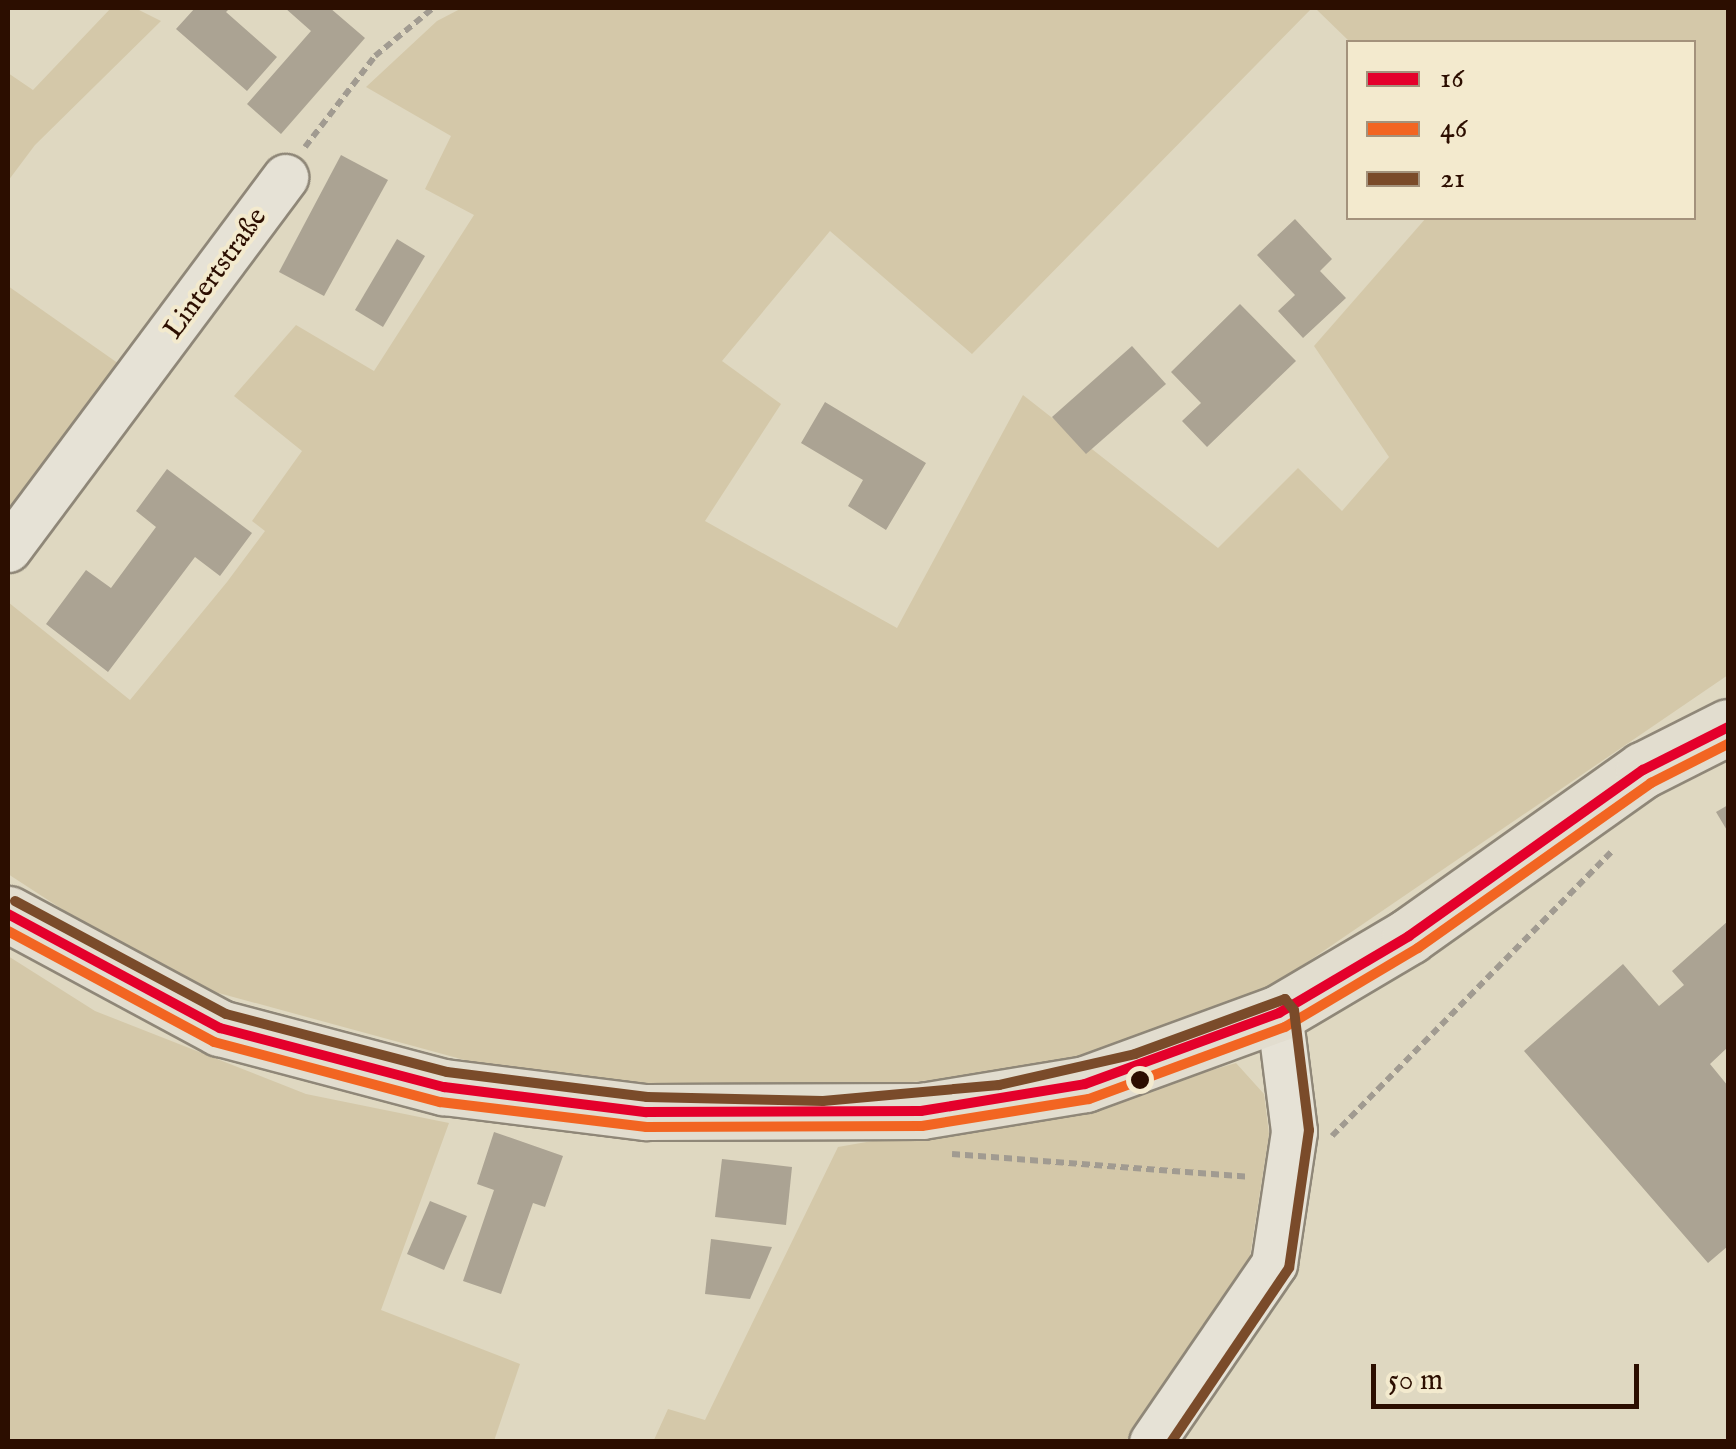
<!DOCTYPE html>
<meta charset="utf-8">
<style>
body{margin:0}
#map{position:relative;width:1736px;height:1449px;overflow:hidden;background:#dfd8c1;font-family:"IM FELL English",serif}
div>[style]{position:absolute}
[style*='--x']{left:calc(var(--x)*1px);top:calc(var(--y)*1px);width:calc(var(--w)*1px);rotate:calc(var(--a)*1deg)}
.green>*{inset:0;background:#d4c8a9}
.building>*{inset:0;background:#aba393}
.path>*{height:6px;margin-top:-3px;transform-origin:0;background:repeating-linear-gradient(90deg,#a19b91 0 8px,transparent 0 13px)}
.roads{filter:drop-shadow(2px 0 #8f8778) drop-shadow(-2px 0 #8f8778) drop-shadow(0 2px #8f8778) drop-shadow(0 -2px #8f8778)}
.minor>*{height:45px;margin:-22.5px;padding:0 22.5px;transform-origin:22.5px;border-radius:22.5px;background:#e6e2d6}
.major>*{height:55px;margin:-27.5px;padding:0 27.5px;transform-origin:27.5px;border-radius:27.5px;background:#e2ddcf}
.bus-1>*{height:10px;margin:-5px;padding:0 5px;transform-origin:5px;border-radius:5px;background:#e4002b}
.bus-2>*{height:10px;margin:-5px;padding:0 5px;transform-origin:5px;border-radius:5px;background:#f26522}
.bus-3>*{height:10px;margin:-5px;padding:0 5px;transform-origin:5px;border-radius:5px;background:#7a4b2a}
.dots>*{width:28px;height:28px;translate:-50% -50%;box-sizing:border-box;border:5px solid #f3eace;border-radius:50%}
span{translate:-50% -50%;white-space:nowrap;text-align:center;line-height:1.15;-webkit-text-stroke:8px #f3eace;paint-order:stroke}
.street-label{font-size:28px;color:#2c0e00}
.frame{position:absolute;inset:0;border:10px solid #2c0e00;pointer-events:none}
.legend{position:absolute;left:1346px;top:40px;width:350px;height:180px;box-sizing:border-box;background:#f3eace;border:2px solid #a3927c;margin:0;padding:12px 18px;list-style:none;font-size:30px;color:#2c0e00}
.legend li{display:flex;align-items:center;gap:20px;height:50px}
.legend b{width:50px;border:2px solid #a3927c}
.scale{position:absolute;left:1371px;top:1364px;width:268px;height:45px;box-sizing:border-box;border:5px solid #2c0e00;border-top:0;padding-left:12px;font-size:30px;line-height:35px;white-space:nowrap;color:#2c0e00;-webkit-text-stroke:8px #f3eace;paint-order:stroke}
</style>
<div id="map">
<div class="green">
<i style="clip-path:polygon(111px 8px,135px 8px,161px 21px,35px 145px,8px 181px,8px 73px,33px 90px)"></i>
<i style="clip-path:polygon(462px 8px,1312px 8px,972px 354px,830px 231px,722px 361px,781px 404px,705px 521px,897px 628px,1023px 395px,1218px 548px,1298px 468px,1342px 511px,1389px 457px,1314px 346px,1426px 218px,1694px 218px,1694px 42px,1350px 42px,1315px 8px,1728px 8px,1728px 675px,1262px 993px,1130px 1046px,1005px 1072px,801px 1094px,592px 1081px,472px 1062px,171px 980px,8px 874px,8px 602px,130px 700px,227px 582px,265px 531px,252px 521px,302px 451px,234px 396px,296px 325px,374px 371px,474px 215px,425px 189px,451px 136px,366px 87px,437px 21px)"></i>
<i style="clip-path:polygon(8px 286px,149px 385px,8px 565px)"></i>
<i style="clip-path:polygon(8px 956px,95px 1011px,306px 1094px,449px 1123px,381px 1310px,520px 1364px,494px 1441px,8px 1441px)"></i>
<i style="clip-path:polygon(1236px 1063px,1264px 1094px,1269px 1134px,1250px 1256px,1126px 1441px,653px 1442px,668px 1409px,705px 1420px,838px 1147px,1113px 1099px)"></i>
</div>
<div class="building">
<i style="clip-path:polygon(195px 8px,230px 8px,226px 12px,277px 57px,247px 91px,176px 29px)"></i>
<i style="clip-path:polygon(285px 8px,330px 8px,365px 38px,281px 134px,247px 104px,311px 31px)"></i>
<i style="clip-path:polygon(341px 155px,388px 180px,324px 296px,279px 272px)"></i>
<i style="clip-path:polygon(1295px 219px,1332px 259px,1320px 271px,1346px 298px,1303px 338px,1278px 311px,1295px 295px,1257px 255px)"></i>
<i style="clip-path:polygon(397px 239px,425px 256px,383px 327px,355px 310px)"></i>
<i style="clip-path:polygon(1240px 304px,1296px 361px,1207px 447px,1182px 421px,1201px 403px,1171px 372px)"></i>
<i style="clip-path:polygon(1132px 346px,1166px 384px,1086px 454px,1052px 417px)"></i>
<i style="clip-path:polygon(825px 402px,926px 463px,886px 530px,848px 506px,863px 480px,801px 443px)"></i>
<i style="clip-path:polygon(167px 469px,252px 533px,220px 576px,195px 557px,108px 672px,46px 624px,86px 570px,111px 588px,156px 527px,136px 511px)"></i>
<i style="clip-path:polygon(1728px 805px,1728px 832px,1716px 812px)"></i>
<i style="clip-path:polygon(1728px 921px,1728px 1047px,1710px 1064px,1728px 1086px,1728px 1246px,1708px 1263px,1524px 1051px,1623px 964px,1659px 1006px,1684px 985px,1672px 971px)"></i>
<i style="clip-path:polygon(494px 1132px,563px 1156px,545px 1207px,533px 1203px,501px 1294px,463px 1281px,494px 1190px,477px 1184px)"></i>
<i style="clip-path:polygon(722px 1159px,792px 1167px,786px 1225px,715px 1217px)"></i>
<i style="clip-path:polygon(430px 1201px,467px 1216px,444px 1270px,407px 1254px)"></i>
<i style="clip-path:polygon(711px 1239px,772px 1247px,750px 1299px,705px 1294px)"></i>
</div>
<div class="path">
<i style="--x:305;--y:147;--w:115;--a:-52.4"></i>
<i style="--x:375;--y:56;--w:75;--a:-39.6"></i>
<i style="--x:1332;--y:1136;--w:402;--a:-45.5"></i>
<i style="--x:952;--y:1154;--w:297;--a:4.4"></i>
</div>
<div class="roads">
<div class="minor">
<i style="--x:8;--y:549;--w:464;--a:-53.3"></i>
<i style="--x:1152;--y:1442;--w:216;--a:-55.6"></i>
<i style="--x:1274;--y:1264;--w:134;--a:-81.4"></i>
<i style="--x:1294;--y:1131;--w:119;--a:-97.2"></i>
</div>
<div class="major">
<i style="--x:8;--y:914;--w:241;--a:28.3"></i>
<i style="--x:220;--y:1028;--w:232;--a:14.8"></i>
<i style="--x:444;--y:1087;--w:204;--a:7.1"></i>
<i style="--x:646;--y:1112;--w:275;--a:-0.2"></i>
<i style="--x:921;--y:1111;--w:166;--a:-9.3"></i>
<i style="--x:1085;--y:1084;--w:207;--a:-20.1"></i>
<i style="--x:1279;--y:1013;--w:151;--a:-30.6"></i>
<i style="--x:1409;--y:936;--w:287;--a:-35.4"></i>
<i style="--x:1643;--y:770;--w:95;--a:-26.8"></i>
</div>
</div>
<div class="bus-1">
<i style="--x:8;--y:914;--w:241;--a:28.3"></i>
<i style="--x:220;--y:1028;--w:232;--a:14.8"></i>
<i style="--x:444;--y:1087;--w:204;--a:7.1"></i>
<i style="--x:646;--y:1112;--w:275;--a:-0.2"></i>
<i style="--x:921;--y:1111;--w:166;--a:-9.3"></i>
<i style="--x:1085;--y:1084;--w:207;--a:-20.1"></i>
<i style="--x:1279;--y:1013;--w:151;--a:-30.6"></i>
<i style="--x:1409;--y:936;--w:287;--a:-35.4"></i>
<i style="--x:1643;--y:770;--w:95;--a:-26.8"></i>
</div>
<div class="bus-2">
<i style="--x:8;--y:931;--w:234;--a:28.3"></i>
<i style="--x:214;--y:1042;--w:234;--a:14.9"></i>
<i style="--x:440;--y:1102;--w:208;--a:6.9"></i>
<i style="--x:646;--y:1127;--w:276;--a:-0.2"></i>
<i style="--x:922;--y:1126;--w:169;--a:-9.2"></i>
<i style="--x:1089;--y:1099;--w:209;--a:-20.2"></i>
<i style="--x:1285;--y:1027;--w:155;--a:-30.7"></i>
<i style="--x:1418;--y:948;--w:286;--a:-35.3"></i>
<i style="--x:1651;--y:783;--w:86;--a:-26.9"></i>
</div>
<div class="bus-3">
<i style="--x:15;--y:901;--w:239;--a:28.2"></i>
<i style="--x:226;--y:1014;--w:228;--a:14.7"></i>
<i style="--x:447;--y:1072;--w:202;--a:7.1"></i>
<i style="--x:647;--y:1097;--w:176;--a:1.3"></i>
<i style="--x:823;--y:1101;--w:177;--a:-5.2"></i>
<i style="--x:999;--y:1085;--w:139;--a:-12.8"></i>
<i style="--x:1135;--y:1054;--w:160;--a:-20.1"></i>
<i style="--x:1285;--y:999;--w:14;--a:51"></i>
<i style="--x:1294;--y:1010;--w:121;--a:82.9"></i>
<i style="--x:1309;--y:1130;--w:139;--a:98.2"></i>
<i style="--x:1289;--y:1268;--w:210;--a:124.1"></i>
</div>
<div class="dots">
<i style="left:1140px;top:1080px;background:#2c0e00"></i>
</div>
<div class="street-label">
<span style="left:216px;top:274px;rotate:-54deg">Lintertstraße</span>
</div>
<div class="frame"></div>
<ul class="legend">
<li><b style="height:12px;background:#e4002b"></b>16</li>
<li><b style="height:12px;background:#f26522"></b>46</li>
<li><b style="height:12px;background:#7a4b2a"></b>21</li>
</ul>
<div class="scale">50 m</div>
</div>
